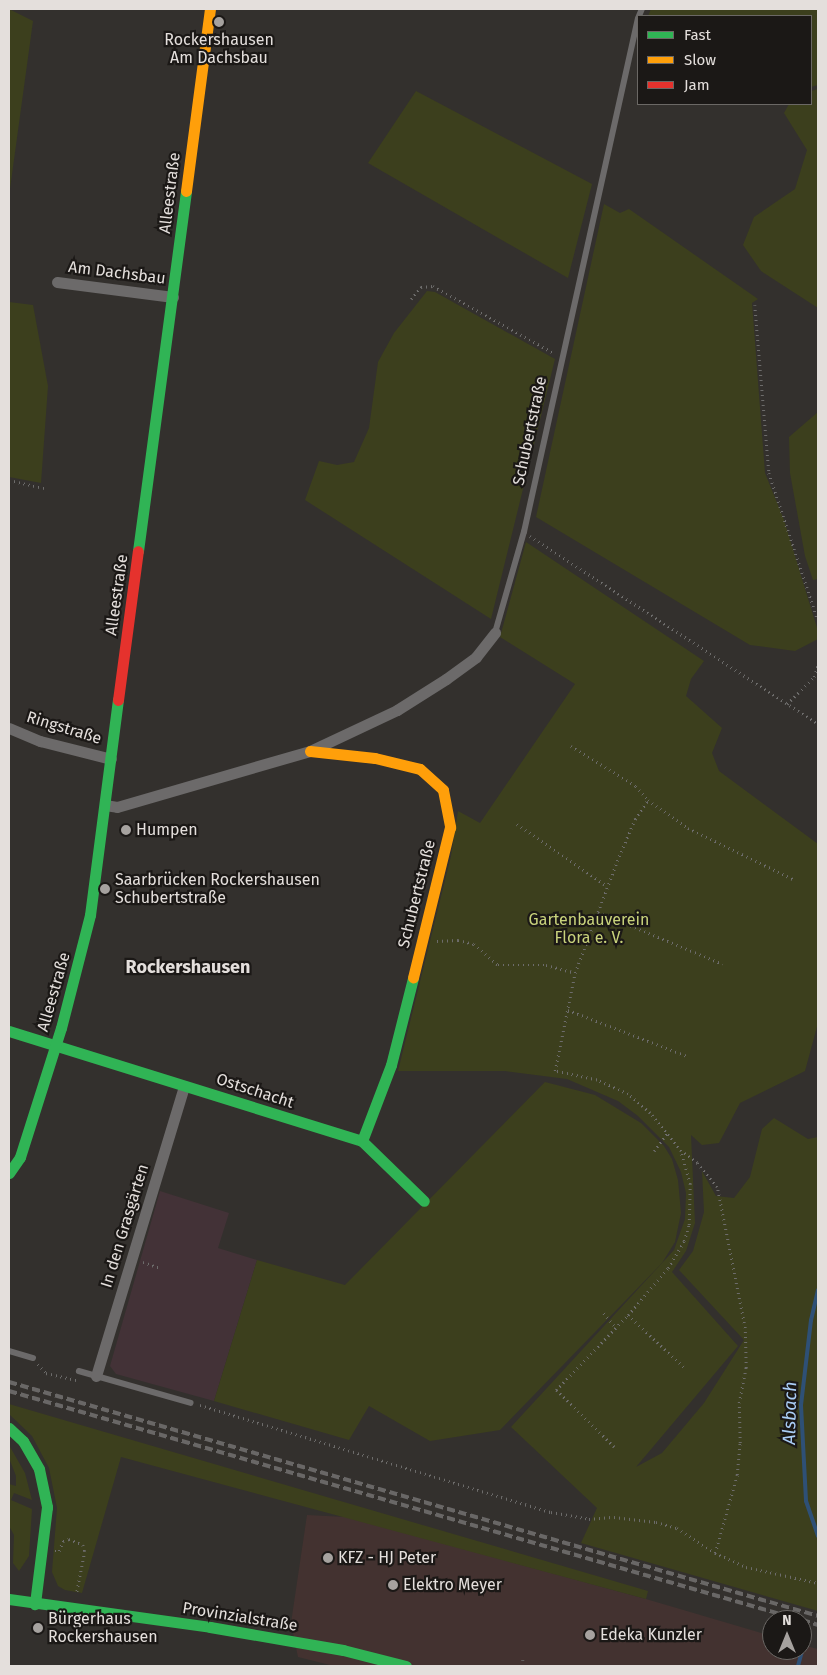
<!DOCTYPE html>
<meta charset="utf-8">
<style>
body{margin:0}
#map{position:relative;width:827px;height:1675px;overflow:hidden;background:#33302d;font-family:"Fira Sans",sans-serif}
div>[style]{position:absolute}
[style*='--x']{left:calc(var(--x)*1px);top:calc(var(--y)*1px);width:calc(var(--w)*1px);rotate:calc(var(--a)*1deg)}
.commercial>*{inset:0;background:#433230}
.education>*{inset:0;background:#433237}
.green>*{inset:0;background:#3c3f1d}
.stream>*{height:4px;margin:-2px;padding:0 2px;transform-origin:2px;border-radius:2px;background:#2e5076}
.path>*{height:2.5px;margin-top:-1.25px;transform-origin:0;background:repeating-linear-gradient(90deg,#6d6c6b 0 1px,transparent 0 5px)}
.lane>*{height:5.5px;margin:-2.75px;padding:0 2.75px;transform-origin:2.75px;border-radius:2.75px;background:#6c6a6a}
.street>*{height:11px;margin:-5.5px;padding:0 5.5px;transform-origin:5.5px;border-radius:5.5px;background:#6c6a6a}
.fast>*{height:11px;margin:-5.5px;padding:0 5.5px;transform-origin:5.5px;border-radius:5.5px;background:#30b455}
.slow>*{height:11px;margin:-5.5px;padding:0 5.5px;transform-origin:5.5px;border-radius:5.5px;background:#ff9f0a}
.jam>*{height:11px;margin:-5.5px;padding:0 5.5px;transform-origin:5.5px;border-radius:5.5px;background:#e5322d}
.rail>*{height:4px;margin-top:-2px;transform-origin:0;background:repeating-linear-gradient(90deg,#696766 0 8px,transparent 0 12px)}
.dots>*{width:14px;height:14px;translate:-50% -50%;box-sizing:border-box;border:2px solid #1b1816;border-radius:50%}
span{translate:-50% -50%;white-space:nowrap;text-align:center;line-height:1.15;-webkit-text-stroke:4.5px #1b1816;paint-order:stroke}
.poi-label{font-size:16px;color:#e4dfdc}
.left{translate:0 -50%;text-align:left}
.street-label{font-size:16px;color:#e4dfdc}
.park-label{font-size:16px;color:#c9d37c}
.neighbourhood-label{font-size:18px;color:#e4dfdc;font-weight:700}
.water-label{font-size:18px;color:#aacdf5;font-style:italic}
.frame{position:absolute;inset:0;border:10px solid #e4dfdc;pointer-events:none}
.legend{position:absolute;left:637px;top:15px;width:175px;height:90px;box-sizing:border-box;background:#1b1816;border:1px solid #6b6865;margin:0;padding:6px 9px;list-style:none;font-size:15px;color:#e4dfdc}
.legend li{display:flex;align-items:center;gap:10px;height:25px}
.legend b{width:25px;border:1px solid #6b6865}
.north{position:absolute;left:762px;top:1610px;width:50px;height:50px;box-sizing:border-box;background:#1b1816;border:1px solid #6b6865;border-radius:50%;rotate:0deg;font-size:14px;font-weight:700;line-height:20px;text-align:center;color:#e4dfdc}
.north::after{content:'';display:block;margin:auto;width:18px;height:22px;background:#a6a29f;clip-path:polygon(50% 0,100% 100%,50% 72%,0 100%)}
</style>
<div id="map">
<div class="commercial">
<i style="clip-path:polygon(307px 1515px,346px 1517px,646px 1599px,772px 1636px,772px 1650px,802px 1650px,802px 1645px,818px 1649px,818px 1666px,334px 1666px,298px 1657px,291px 1623px)"></i>
</div>
<div class="education">
<i style="clip-path:polygon(160px 1191px,229px 1213px,218px 1248px,257px 1260px,214px 1401px,116px 1374px,110px 1366px)"></i>
</div>
<div class="green">
<i style="clip-path:polygon(9px 9px,33px 21px,9px 196px)"></i>
<i style="clip-path:polygon(651px 9px,818px 9px,818px 85px,811px 87px,811px 16px,648px 16px)"></i>
<i style="clip-path:polygon(818px 89px,818px 308px,761px 271px,743px 245px,754px 217px,795px 189px,807px 150px,784px 113px,789px 104px,811px 104px,811px 91px)"></i>
<i style="clip-path:polygon(416px 91px,592px 184px,568px 278px,368px 163px)"></i>
<i style="clip-path:polygon(604px 204px,620px 213px,629px 209px,758px 299px,752px 303px,765px 473px,784px 520px,818px 631px,818px 639px,795px 651px,750px 645px,536px 517px)"></i>
<i style="clip-path:polygon(427px 291px,435px 292px,555px 359px,491px 619px,305px 500px,319px 461px,337px 465px,354px 462px,369px 428px,378px 362px,394px 333px)"></i>
<i style="clip-path:polygon(9px 302px,33px 305px,48px 386px,41px 483px,9px 477px)"></i>
<i style="clip-path:polygon(818px 412px,818px 579px,813px 580px,805px 556px,790px 473px,789px 437px)"></i>
<i style="clip-path:polygon(526px 542px,704px 661px,691px 679px,686px 696px,722px 728px,712px 753px,719px 771px,818px 844px,818px 1023px,805px 1071px,740px 1103px,719px 1143px,702px 1145px,691px 1135px,695px 1223px,686px 1251px,672px 1272px,738px 1346px,636px 1467px,662px 1453px,704px 1403px,744px 1340px,679px 1270px,693px 1251px,704px 1212px,702px 1171px,716px 1196px,734px 1198px,750px 1177px,762px 1129px,774px 1118px,808px 1139px,818px 1137px,818px 1611px,581px 1543px,597px 1508px,511px 1427px,674px 1250px,685px 1219px,686px 1193px,681px 1172px,669px 1147px,638px 1116px,618px 1101px,567px 1079px,505px 1071px,398px 1071px,451px 856px,458px 811px,480px 823px,575px 684px,500px 637px)"></i>
<i style="clip-path:polygon(545px 1082px,595px 1095px,641px 1123px,664px 1146px,672px 1159px,678px 1180px,681px 1213px,675px 1242px,662px 1263px,500px 1430px,430px 1441px,369px 1406px,349px 1440px,214px 1401px,257px 1260px,345px 1285px)"></i>
<i style="clip-path:polygon(9px 1404px,648px 1591px,646px 1599px,121px 1457px,82px 1593px,65px 1590px,58px 1586px,52px 1572px,57px 1508px,49px 1468px,32px 1436px,9px 1414px)"></i>
<i style="clip-path:polygon(9px 1445px,25px 1473px,32px 1500px,14px 1493px,11px 1500px,32px 1509px,29px 1556px,19px 1571px,13px 1563px,14px 1535px,9px 1526px,9px 1484px,16px 1486px,16px 1476px,9px 1458px)"></i>
</div>
<div class="stream">
<i style="--x:818;--y:1290;--w:31;--a:103"></i>
<i style="--x:811;--y:1320;--w:86;--a:96.7"></i>
<i style="--x:801;--y:1405;--w:96;--a:87"></i>
<i style="--x:806;--y:1501;--w:37;--a:71"></i>
<i style="--x:798;--y:1666;--w:35;--a:-75"></i>
</div>
<div class="path">
<i style="--x:411;--y:299;--w:16;--a:-50"></i>
<i style="--x:421;--y:287;--w:12;--a:-5"></i>
<i style="--x:433;--y:286;--w:138;--a:29"></i>
<i style="--x:755;--y:305;--w:169;--a:85.2"></i>
<i style="--x:769;--y:473;--w:155;--a:71.6"></i>
<i style="--x:9;--y:480;--w:36;--a:13"></i>
<i style="--x:530;--y:536;--w:344;--a:33.1"></i>
<i style="--x:787;--y:704;--w:38;--a:-45"></i>
<i style="--x:814;--y:677;--w:13;--a:-72"></i>
<i style="--x:571;--y:746;--w:76;--a:31.6"></i>
<i style="--x:636;--y:786;--w:18;--a:49"></i>
<i style="--x:517;--y:824;--w:109;--a:34.6"></i>
<i style="--x:598;--y:912;--w:135;--a:22.6"></i>
<i style="--x:437;--y:941;--w:21;--a:-3"></i>
<i style="--x:458;--y:940;--w:16;--a:14"></i>
<i style="--x:474;--y:944;--w:32;--a:41"></i>
<i style="--x:498;--y:965;--w:48;--a:0"></i>
<i style="--x:546;--y:965;--w:30;--a:15"></i>
<i style="--x:568;--y:1010;--w:128;--a:21.1"></i>
<i style="--x:654;--y:1151;--w:22;--a:-54"></i>
<i style="--x:143;--y:1262;--w:18;--a:19"></i>
<i style="--x:604;--y:1313;--w:19;--a:51"></i>
<i style="--x:628;--y:1315;--w:76;--a:42.9"></i>
<i style="--x:38;--y:1364;--w:12;--a:48"></i>
<i style="--x:46;--y:1373;--w:31;--a:13"></i>
<i style="--x:200;--y:1405;--w:367;--a:17"></i>
<i style="--x:551;--y:1512;--w:39;--a:10"></i>
<i style="--x:589;--y:1519;--w:25;--a:-5"></i>
<i style="--x:614;--y:1517;--w:42;--a:6.8"></i>
<i style="--x:656;--y:1522;--w:22;--a:16"></i>
<i style="--x:677;--y:1528;--w:45;--a:33.3"></i>
<i style="--x:715;--y:1553;--w:34;--a:24"></i>
<i style="--x:746;--y:1567;--w:74;--a:12.5"></i>
<i style="--x:614;--y:1447;--w:81;--a:-135.5"></i>
<i style="--x:556;--y:1390;--w:104;--a:-46.2"></i>
<i style="--x:628;--y:1315;--w:62;--a:-49.6"></i>
<i style="--x:668;--y:1268;--w:31;--a:-59"></i>
<i style="--x:684;--y:1241;--w:17;--a:-73"></i>
<i style="--x:689;--y:1225;--w:41;--a:-88.6"></i>
<i style="--x:690;--y:1184;--w:32;--a:-106"></i>
<i style="--x:55;--y:1551;--w:4;--a:0"></i>
<i style="--x:59;--y:1551;--w:11;--a:-68"></i>
<i style="--x:63;--y:1541;--w:6;--a:-18"></i>
<i style="--x:69;--y:1539;--w:15;--a:23"></i>
<i style="--x:83;--y:1545;--w:6;--a:72"></i>
<i style="--x:85;--y:1551;--w:42;--a:101"></i>
<i style="--x:715;--y:1553;--w:81;--a:-74.2"></i>
<i style="--x:737;--y:1475;--w:32;--a:-85"></i>
<i style="--x:740;--y:1443;--w:40;--a:-91.4"></i>
<i style="--x:739;--y:1403;--w:36;--a:-79"></i>
<i style="--x:746;--y:1368;--w:40;--a:-91.4"></i>
<i style="--x:745;--y:1328;--w:144;--a:-101.2"></i>
<i style="--x:717;--y:1187;--w:31;--a:-130"></i>
<i style="--x:697;--y:1163;--w:20;--a:-143"></i>
<i style="--x:681;--y:1151;--w:49;--a:-129.2"></i>
<i style="--x:650;--y:1113;--w:29;--a:-139"></i>
<i style="--x:628;--y:1094;--w:34;--a:-156"></i>
<i style="--x:597;--y:1080;--w:43;--a:-167.9"></i>
<i style="--x:555;--y:1071;--w:100;--a:-78.5"></i>
<i style="--x:575;--y:973;--w:120;--a:-69.4"></i>
<i style="--x:617;--y:861;--w:46;--a:-66.8"></i>
<i style="--x:635;--y:819;--w:23;--a:-56"></i>
<i style="--x:648;--y:800;--w:49;--a:35"></i>
<i style="--x:688;--y:828;--w:117;--a:25.9"></i>
<i style="--x:523;--y:1660;--w:6;--a:90"></i>
</div>
<div class="lane">
<i style="--x:639;--y:16;--w:8;--a:-67"></i>
<i style="--x:495;--y:633;--w:105;--a:-74"></i>
<i style="--x:524;--y:532;--w:526;--a:-77.49"></i>
<i style="--x:9;--y:1351;--w:25;--a:16"></i>
<i style="--x:79;--y:1371;--w:116;--a:15.9"></i>
</div>
<div class="street">
<i style="--x:57;--y:282;--w:117;--a:7.4"></i>
<i style="--x:9;--y:728;--w:34;--a:23"></i>
<i style="--x:40;--y:741;--w:73;--a:14.2"></i>
<i style="--x:105;--y:805;--w:12;--a:9"></i>
<i style="--x:117;--y:807;--w:201;--a:-16.2"></i>
<i style="--x:310;--y:751;--w:96;--a:-25.2"></i>
<i style="--x:397;--y:710;--w:58;--a:-32.3"></i>
<i style="--x:446;--y:679;--w:37;--a:-36"></i>
<i style="--x:476;--y:657;--w:31;--a:-52"></i>
<i style="--x:96;--y:1376;--w:303;--a:-73.1"></i>
</div>
<div class="fast">
<i style="--x:138;--y:551;--w:363;--a:-82.4"></i>
<i style="--x:9;--y:1031;--w:370;--a:17.3"></i>
<i style="--x:362;--y:1141;--w:86;--a:44.1"></i>
<i style="--x:362;--y:1141;--w:81;--a:-69.1"></i>
<i style="--x:391;--y:1065;--w:90;--a:-75.8"></i>
<i style="--x:9;--y:1173;--w:19;--a:-55"></i>
<i style="--x:20;--y:1157;--w:135;--a:-72.4"></i>
<i style="--x:61;--y:1028;--w:117;--a:-75.6"></i>
<i style="--x:90;--y:915;--w:217;--a:-82.6"></i>
<i style="--x:9;--y:1428;--w:19;--a:43"></i>
<i style="--x:23;--y:1441;--w:32;--a:60"></i>
<i style="--x:39;--y:1469;--w:39;--a:78"></i>
<i style="--x:47;--y:1507;--w:98;--a:97.1"></i>
<i style="--x:9;--y:1599;--w:203;--a:7.9"></i>
<i style="--x:210;--y:1627;--w:135;--a:9.8"></i>
<i style="--x:343;--y:1650;--w:65;--a:14.3"></i>
</div>
<div class="slow">
<i style="--x:186;--y:191;--w:184;--a:-82.5"></i>
<i style="--x:310;--y:751;--w:65;--a:6.1"></i>
<i style="--x:375;--y:758;--w:46;--a:13.7"></i>
<i style="--x:420;--y:769;--w:31;--a:42"></i>
<i style="--x:443;--y:790;--w:38;--a:79"></i>
<i style="--x:450;--y:827;--w:155;--a:103.8"></i>
</div>
<div class="jam">
<i style="--x:118;--y:700;--w:150;--a:-82.4"></i>
</div>
<div class="rail">
<i style="--x:9;--y:1382;--w:842;--a:16.13"></i>
<i style="--x:9;--y:1391;--w:824;--a:16.13"></i>
<i style="--x:802;--y:1620;--w:17;--a:17"></i>
</div>
<div class="dots">
<i style="left:219px;top:22px;background:#a6a29f"></i>
<i style="left:126px;top:830px;background:#a6a29f"></i>
<i style="left:105px;top:889px;background:#a6a29f"></i>
<i style="left:328px;top:1558px;background:#a6a29f"></i>
<i style="left:393px;top:1585px;background:#a6a29f"></i>
<i style="left:38px;top:1628px;background:#a6a29f"></i>
<i style="left:590px;top:1635px;background:#a6a29f"></i>
</div>
<div class="poi-label">
<span style="left:219px;top:49px">Rockershausen<br>Am Dachsbau</span>
<span class="left" style="left:136px;top:830px">Humpen</span>
<span class="left" style="left:115px;top:889px">Saarbrücken Rockershausen<br>Schubertstraße</span>
<span class="left" style="left:338px;top:1558px">KFZ - HJ Peter</span>
<span class="left" style="left:403px;top:1585px">Elektro Meyer</span>
<span class="left" style="left:48px;top:1628px">Bürgerhaus<br>Rockershausen</span>
<span class="left" style="left:600px;top:1635px">Edeka Kunzler</span>
</div>
<div class="street-label">
<span style="left:170px;top:193px;rotate:-83deg">Alleestraße</span>
<span style="left:117px;top:273px;rotate:7deg">Am Dachsbau</span>
<span style="left:530px;top:431px;rotate:-78deg">Schubertstraße</span>
<span style="left:117px;top:595px;rotate:-82deg">Alleestraße</span>
<span style="left:64px;top:728px;rotate:17deg">Ringstraße</span>
<span style="left:417px;top:894px;rotate:-76deg">Schubertstraße</span>
<span style="left:54px;top:992px;rotate:-74deg">Alleestraße</span>
<span style="left:255px;top:1091px;rotate:18deg">Ostschacht</span>
<span style="left:125px;top:1226px;rotate:-73deg">In den Grasgärten</span>
<span style="left:240px;top:1617px;rotate:9deg">Provinzialstraße</span>
</div>
<div class="park-label">
<span style="left:589px;top:929px">Gartenbauverein<br>Flora e. V.</span>
</div>
<div class="neighbourhood-label">
<span style="left:188px;top:967px">Rockershausen</span>
</div>
<div class="water-label">
<span style="left:790px;top:1413px;rotate:-89deg">Alsbach</span>
</div>
<div class="frame"></div>
<ul class="legend">
<li><b style="height:6px;background:#30b455"></b>Fast</li>
<li><b style="height:6px;background:#ff9f0a"></b>Slow</li>
<li><b style="height:6px;background:#e5322d"></b>Jam</li>
</ul>
<div class="north">N</div>
</div>
